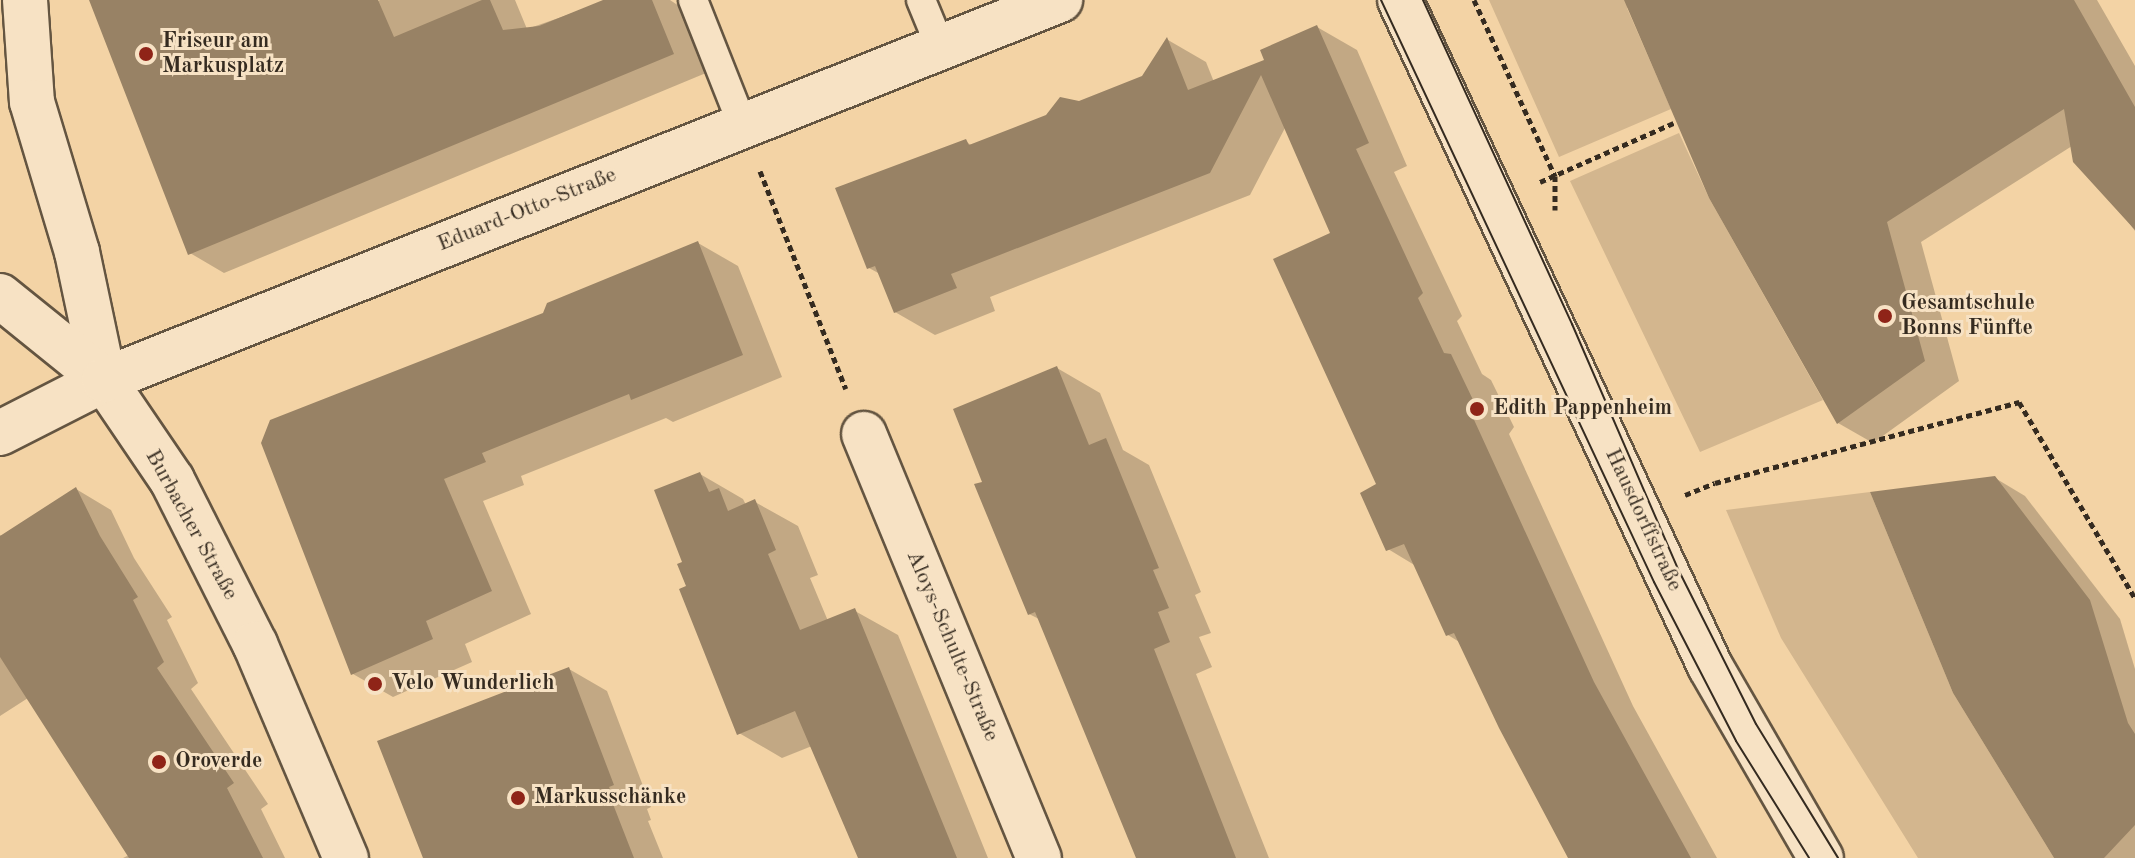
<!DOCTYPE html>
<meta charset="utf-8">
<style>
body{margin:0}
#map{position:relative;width:2135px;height:858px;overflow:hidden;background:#f3d3a5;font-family:"Old Standard TT",serif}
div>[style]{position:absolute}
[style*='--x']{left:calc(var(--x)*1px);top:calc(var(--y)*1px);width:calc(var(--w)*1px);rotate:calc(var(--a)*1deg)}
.green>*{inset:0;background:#d3b68e}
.shadow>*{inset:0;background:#0003}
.building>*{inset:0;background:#988265}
.path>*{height:5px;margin-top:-2.5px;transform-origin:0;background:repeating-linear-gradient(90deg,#352b20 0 6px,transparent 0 10px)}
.roads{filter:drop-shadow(2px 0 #645541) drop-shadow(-2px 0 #645541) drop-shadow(0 2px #645541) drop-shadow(0 -2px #645541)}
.lane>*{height:28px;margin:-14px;padding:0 14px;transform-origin:14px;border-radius:14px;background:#f7e2c4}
.street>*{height:44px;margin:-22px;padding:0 22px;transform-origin:22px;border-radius:22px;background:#f7e2c4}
.secondary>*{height:44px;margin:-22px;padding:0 22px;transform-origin:22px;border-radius:22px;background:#f7e2c4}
.tram>*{height:2px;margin:-1px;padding:0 1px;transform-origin:1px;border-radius:1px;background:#352b20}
.dots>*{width:22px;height:22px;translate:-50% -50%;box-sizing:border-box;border:4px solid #f7e2c4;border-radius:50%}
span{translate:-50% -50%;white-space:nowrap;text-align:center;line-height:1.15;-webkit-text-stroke:6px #f7e2c4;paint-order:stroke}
.poi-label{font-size:22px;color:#352b20;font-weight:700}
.left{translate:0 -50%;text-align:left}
.street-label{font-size:22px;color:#352b20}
</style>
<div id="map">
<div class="green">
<i style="clip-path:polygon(1489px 0,1649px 0,1627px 8px,1671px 109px,1559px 157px)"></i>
<i style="clip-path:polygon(1679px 133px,1709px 198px,1823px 400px,1700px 452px,1570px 181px)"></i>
<i style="clip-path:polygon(1870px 492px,1953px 693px,2054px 858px,1918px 858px,1781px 638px,1726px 510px)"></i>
</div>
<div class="shadow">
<i style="clip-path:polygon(96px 0,289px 0,303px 32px,380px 0,515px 0,527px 29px,610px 0,670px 0,679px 6px,706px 73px,224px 273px,190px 253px)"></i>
<i style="clip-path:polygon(1656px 0,2097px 0,2135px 66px,2135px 231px,2072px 146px,1921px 242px,1959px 381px,1873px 443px,1838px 423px)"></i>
<i style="clip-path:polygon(1317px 27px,1357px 50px,1407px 166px,1394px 172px,1462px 316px,1457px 321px,1482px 374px,1491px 380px,1514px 427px,1509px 434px,1633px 706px,1717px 858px,1570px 858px,1461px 643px,1448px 635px,1416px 566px,1388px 549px,1332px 234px,1286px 126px,1250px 195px,990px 297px,995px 311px,935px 335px,895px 312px,880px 274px,869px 268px,966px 142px,973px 146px,1144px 78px,1168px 40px,1206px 62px,1214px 82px,1267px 61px)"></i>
<i style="clip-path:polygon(698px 243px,738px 266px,782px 377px,673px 422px,666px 418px,521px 476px,524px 485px,483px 501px,531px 614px,465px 644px,472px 662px,393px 697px,353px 674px,263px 443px)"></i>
<i style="clip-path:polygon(1057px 368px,1100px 393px,1123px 450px,1149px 465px,1201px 592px,1195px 595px,1211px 633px,1199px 637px,1212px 667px,1196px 674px,1269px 858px,1138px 858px,1041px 620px,1029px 614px,985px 483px)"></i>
<i style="clip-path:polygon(700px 474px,743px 499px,746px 505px,755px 502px,798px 526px,818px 575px,810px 578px,828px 621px,855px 611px,898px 635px,988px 858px,860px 858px,812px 746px,782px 758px,739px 733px,688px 587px,685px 563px)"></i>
<i style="clip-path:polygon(1995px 478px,2025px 496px,2120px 619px,2135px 669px,2135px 858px,2056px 858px)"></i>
<i style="clip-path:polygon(76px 489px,111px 510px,134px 558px,172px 617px,167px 620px,198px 683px,191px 689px,268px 804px,261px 809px,285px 858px,123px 858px,129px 855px,28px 698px,0 716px,0 535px,3px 537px)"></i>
<i style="clip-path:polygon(569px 669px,607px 691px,651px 807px,647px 809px,651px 820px,648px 821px,663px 858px,424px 858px)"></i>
</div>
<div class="building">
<i style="clip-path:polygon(89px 0,378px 0,394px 37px,482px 0,490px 0,503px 30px,539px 26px,603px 0,652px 0,674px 54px,188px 255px)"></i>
<i style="clip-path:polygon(1624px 0,2074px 0,2135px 107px,2135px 230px,2073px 162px,2064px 109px,1887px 222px,1925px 361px,1837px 424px,1709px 198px)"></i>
<i style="clip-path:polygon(1317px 25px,1369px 143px,1356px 149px,1423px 293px,1418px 298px,1444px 353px,1451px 354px,1475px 404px,1470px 411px,1594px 682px,1691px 858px,1568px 858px,1499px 728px,1454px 633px,1446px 636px,1404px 544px,1386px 551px,1360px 493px,1376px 484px,1273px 259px,1330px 233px,1261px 75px,1210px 173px,951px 274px,957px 288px,894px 313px,875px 266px,867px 269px,835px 188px,966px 139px,969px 145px,1046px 115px,1060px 97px,1079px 101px,1142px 76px,1167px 37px,1188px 90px,1264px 60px,1260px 50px)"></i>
<i style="clip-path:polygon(698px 241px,743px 355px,631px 400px,629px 394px,482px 453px,486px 462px,444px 479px,492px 591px,426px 621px,433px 639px,351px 675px,261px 443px,270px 420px,543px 313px,547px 303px)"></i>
<i style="clip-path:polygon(1057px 366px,1089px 445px,1106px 438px,1159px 568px,1153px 570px,1169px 608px,1158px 612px,1170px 642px,1154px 649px,1236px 858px,1136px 858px,1035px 612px,1028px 615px,974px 484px,982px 482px,953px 409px)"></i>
<i style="clip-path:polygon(700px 472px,709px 492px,719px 488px,728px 511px,755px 499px,776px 550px,768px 554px,800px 630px,855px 608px,957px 858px,858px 858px,795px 711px,737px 735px,679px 589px,686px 586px,677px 564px,682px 562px,654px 490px)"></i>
<i style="clip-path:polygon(1995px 476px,2090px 600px,2128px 723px,2135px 734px,2135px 825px,2104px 858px,2054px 858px,1953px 693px,1870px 492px)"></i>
<i style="clip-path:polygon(76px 487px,100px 536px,138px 597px,133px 600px,164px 662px,157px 668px,234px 783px,227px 788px,263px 858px,129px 858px,0 657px,0 536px)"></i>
<i style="clip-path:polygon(569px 667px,614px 785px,609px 787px,614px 798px,611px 799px,634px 858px,423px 858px,377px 741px)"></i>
</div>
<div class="path">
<i style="--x:1474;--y:0;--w:194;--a:65.3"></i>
<i style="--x:1555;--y:176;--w:34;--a:90"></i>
<i style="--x:760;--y:171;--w:234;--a:68.5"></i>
<i style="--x:1540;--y:182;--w:146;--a:-23.8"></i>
<i style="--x:1685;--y:495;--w:32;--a:-22"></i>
<i style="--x:1715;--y:483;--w:315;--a:-14.9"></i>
<i style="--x:2019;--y:402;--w:228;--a:59.4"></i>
</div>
<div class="roads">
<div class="lane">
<i style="--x:693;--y:0;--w:133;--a:68.4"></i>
<i style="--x:921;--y:0;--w:50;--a:67.6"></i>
</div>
<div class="street">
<i style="--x:25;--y:0;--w:102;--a:86.1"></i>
<i style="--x:32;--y:102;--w:157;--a:73.3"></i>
<i style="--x:77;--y:252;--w:131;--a:78.1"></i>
<i style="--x:104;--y:380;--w:121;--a:55.8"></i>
<i style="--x:172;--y:480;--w:184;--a:63.2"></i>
<i style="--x:255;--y:644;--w:233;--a:67"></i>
<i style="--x:0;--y:433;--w:117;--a:-27"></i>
<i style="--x:864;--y:434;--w:459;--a:67.6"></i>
</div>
<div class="secondary">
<i style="--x:1400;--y:0;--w:735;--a:65.04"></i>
<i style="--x:1710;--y:666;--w:222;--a:60"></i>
<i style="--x:0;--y:296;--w:134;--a:38.9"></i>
<i style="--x:104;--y:380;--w:1029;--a:-21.68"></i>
</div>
</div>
<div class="tram">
<i style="--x:1381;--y:0;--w:643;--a:64.87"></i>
<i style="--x:1654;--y:582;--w:179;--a:62.7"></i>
<i style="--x:1736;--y:741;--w:138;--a:58"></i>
<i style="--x:1423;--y:0;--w:357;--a:65.3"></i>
<i style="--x:1572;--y:324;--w:269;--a:66.6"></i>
<i style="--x:1679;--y:571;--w:171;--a:63.3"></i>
<i style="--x:1756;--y:724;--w:157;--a:58.5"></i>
</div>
<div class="dots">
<i style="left:146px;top:54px;background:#8f2418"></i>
<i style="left:1885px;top:316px;background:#8f2418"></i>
<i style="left:1477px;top:409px;background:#8f2418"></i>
<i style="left:375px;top:684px;background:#8f2418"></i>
<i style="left:159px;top:762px;background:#8f2418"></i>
<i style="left:518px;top:798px;background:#8f2418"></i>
</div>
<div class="poi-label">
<span class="left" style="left:162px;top:54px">Friseur am<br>Markusplatz</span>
<span class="left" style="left:1901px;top:316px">Gesamtschule<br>Bonns Fünfte</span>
<span class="left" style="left:1493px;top:409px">Edith Pappenheim</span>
<span class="left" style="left:391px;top:684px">Velo Wunderlich</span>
<span class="left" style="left:175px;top:762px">Oroverde</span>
<span class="left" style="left:534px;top:798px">Markusschänke</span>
</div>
<div class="street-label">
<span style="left:527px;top:210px;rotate:-22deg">Eduard-Otto-Straße</span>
<span style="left:1643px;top:520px;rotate:65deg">Hausdorffstraße</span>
<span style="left:191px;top:525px;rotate:61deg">Burbacher Straße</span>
<span style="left:952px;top:646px;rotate:67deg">Aloys-Schulte-Straße</span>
</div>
</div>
